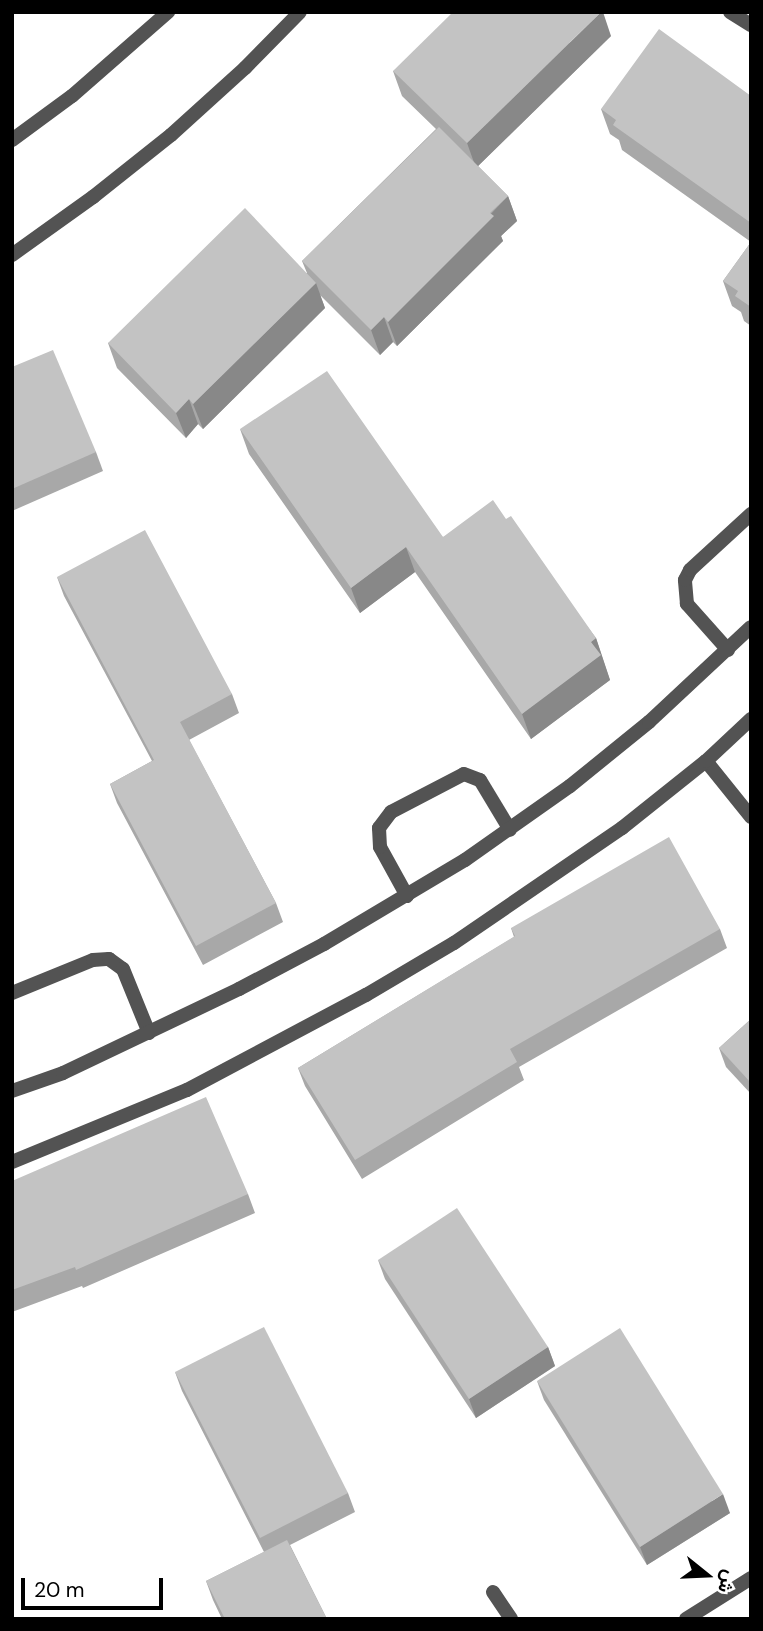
<!DOCTYPE html>
<meta charset="utf-8">
<style>
body{margin:0}
#map{position:relative;width:763px;height:1631px;overflow:hidden;background:#fff;font-family:"DM Sans",Vazirmatn,sans-serif}
div>[style]{position:absolute}
[style*='--x']{left:calc(var(--x)*1px);top:calc(var(--y)*1px);width:calc(var(--w)*1px);rotate:calc(var(--a)*1deg)}
.lane>*{height:14px;margin:-7px;padding:0 7px;transform-origin:7px;border-radius:7px;background:#535353}
.street>*{height:14px;margin:-7px;padding:0 7px;transform-origin:7px;border-radius:7px;background:#535353}
.wall>*{inset:0;background:#a8a8a8}
.shaded-wall>*{inset:0;background:#888}
.building>*{inset:0;background:#c3c3c3}
span{translate:-50% -50%;white-space:nowrap;text-align:center;line-height:1.15;-webkit-text-stroke:5px #fff;paint-order:stroke}
.frame{position:absolute;inset:0;border:14px solid #000;pointer-events:none}
.north{position:absolute;left:672px;top:1540px;width:70px;height:70px;-webkit-text-stroke:5px #fff;paint-order:stroke;rotate:108deg;font-size:19px;font-weight:700;line-height:28px;text-align:center;color:#000}
.north::after{content:'';display:block;margin:auto;width:24px;height:32px;background:#000;clip-path:polygon(50% 0,100% 100%,50% 72%,0 100%)}
.scale{position:absolute;left:21px;top:1578px;width:142px;height:32px;box-sizing:border-box;border:4px solid #000;border-top:0;padding-left:9px;font-size:21px;line-height:24px;white-space:nowrap;color:#000;-webkit-text-stroke:5px #fff;paint-order:stroke}
</style>
<div id="map">
<div class="lane">
<i style="--x:728;--y:650;--w:62;--a:-131.7"></i>
<i style="--x:687;--y:604;--w:24;--a:-95"></i>
<i style="--x:685;--y:580;--w:11;--a:-63"></i>
<i style="--x:690;--y:570;--w:83;--a:-42.6"></i>
<i style="--x:407;--y:896;--w:56;--a:-118.9"></i>
<i style="--x:380;--y:847;--w:19;--a:-93"></i>
<i style="--x:379;--y:828;--w:20;--a:-53"></i>
<i style="--x:391;--y:812;--w:82;--a:-27.5"></i>
<i style="--x:464;--y:774;--w:17;--a:21"></i>
<i style="--x:480;--y:780;--w:58;--a:59"></i>
<i style="--x:12;--y:993;--w:87;--a:-22.2"></i>
<i style="--x:93;--y:960;--w:16;--a:-4"></i>
<i style="--x:109;--y:959;--w:17;--a:36"></i>
<i style="--x:123;--y:969;--w:69;--a:67.9"></i>
<i style="--x:493;--y:1592;--w:32;--a:56"></i>
</div>
<div class="street">
<i style="--x:730;--y:12;--w:25;--a:32"></i>
<i style="--x:12;--y:140;--w:74;--a:-36.3"></i>
<i style="--x:72;--y:96;--w:128;--a:-41.2"></i>
<i style="--x:12;--y:255;--w:100;--a:-35.6"></i>
<i style="--x:93;--y:197;--w:100;--a:-38.5"></i>
<i style="--x:171;--y:135;--w:100;--a:-42.2"></i>
<i style="--x:245;--y:68;--w:78;--a:-45.5"></i>
<i style="--x:706;--y:761;--w:72;--a:51.2"></i>
<i style="--x:12;--y:1091;--w:54;--a:-19.4"></i>
<i style="--x:63;--y:1073;--w:195;--a:-25.5"></i>
<i style="--x:239;--y:989;--w:96;--a:-27.9"></i>
<i style="--x:324;--y:944;--w:164;--a:-30.8"></i>
<i style="--x:465;--y:860;--w:128;--a:-35.2"></i>
<i style="--x:570;--y:786;--w:102;--a:-39"></i>
<i style="--x:649;--y:722;--w:139;--a:-43"></i>
<i style="--x:12;--y:1162;--w:189;--a:-22.4"></i>
<i style="--x:187;--y:1090;--w:203;--a:-28"></i>
<i style="--x:366;--y:995;--w:102;--a:-30.6"></i>
<i style="--x:454;--y:943;--w:204;--a:-34.4"></i>
<i style="--x:622;--y:828;--w:107;--a:-38.6"></i>
<i style="--x:706;--y:761;--w:62;--a:-43"></i>
<i style="--x:686;--y:1619;--w:77;--a:-32.2"></i>
</div>
<div class="wall">
<i style="clip-path:polygon(611px 36px,478px 166px,508px 196px,517px 221px,501px 236px,503px 241px,397px 346px,393px 342px,380px 355px,320px 295px,325px 308px,203px 429px,198px 424px,186px 438px,117px 368px,108px 343px,307px 273px,302px 261px,436px 129px,402px 96px,393px 71px)"></i>
<i style="clip-path:polygon(751px 96px,751px 326px,744px 321px,741px 312px,732px 306px,723px 281px,751px 242px,622px 150px,619px 140px,610px 134px,601px 109px)"></i>
<i style="clip-path:polygon(12px 367px,96px 452px,103px 471px,12px 511px)"></i>
<i style="clip-path:polygon(240px 429px,443px 537px,506px 519px,596px 638px,610px 680px,531px 739px,415px 572px,360px 613px,249px 454px)"></i>
<i style="clip-path:polygon(57px 577px,232px 694px,239px 713px,189px 740px,276px 903px,283px 922px,203px 965px,117px 803px,110px 784px,152px 761px,64px 596px)"></i>
<i style="clip-path:polygon(511px 928px,720px 929px,727px 948px,519px 1067px,524px 1080px,362px 1179px,305px 1086px,298px 1068px,514px 937px)"></i>
<i style="clip-path:polygon(751px 1019px,751px 1094px,726px 1067px,719px 1048px)"></i>
<i style="clip-path:polygon(12px 1181px,248px 1194px,255px 1213px,83px 1288px,82px 1286px,12px 1312px)"></i>
<i style="clip-path:polygon(378px 1260px,548px 1347px,555px 1366px,476px 1418px,385px 1279px)"></i>
<i style="clip-path:polygon(175px 1372px,348px 1493px,355px 1512px,290px 1545px,327px 1619px,222px 1619px,213px 1600px,206px 1581px,264px 1552px,182px 1391px)"></i>
<i style="clip-path:polygon(537px 1381px,730px 1513px,647px 1565px,544px 1400px)"></i>
</div>
<div class="shaded-wall">
<i style="clip-path:polygon(601px 12px,603px 12px,611px 36px,476px 168px,467px 143px)"></i>
<i style="clip-path:polygon(508px 196px,517px 221px,501px 236px,503px 241px,397px 346px,388px 322px)"></i>
<i style="clip-path:polygon(316px 283px,325px 308px,203px 429px,193px 404px)"></i>
<i style="clip-path:polygon(384px 317px,393px 342px,380px 355px,371px 330px)"></i>
<i style="clip-path:polygon(189px 399px,198px 424px,186px 438px,176px 413px)"></i>
<i style="clip-path:polygon(406px 547px,415px 572px,360px 613px,351px 588px)"></i>
<i style="clip-path:polygon(596px 638px,610px 680px,531px 739px,522px 714px,591px 642px)"></i>
<i style="clip-path:polygon(548px 1347px,555px 1366px,476px 1418px,469px 1399px)"></i>
<i style="clip-path:polygon(723px 1494px,730px 1513px,647px 1565px,640px 1547px)"></i>
</div>
<div class="building">
<i style="clip-path:polygon(453px 12px,601px 12px,467px 143px,393px 71px)"></i>
<i style="clip-path:polygon(659px 29px,751px 96px,751px 223px,613px 125px,616px 120px,601px 109px)"></i>
<i style="clip-path:polygon(439px 127px,508px 196px,490px 213px,494px 216px,388px 322px,384px 317px,371px 330px,302px 261px)"></i>
<i style="clip-path:polygon(245px 208px,316px 283px,193px 404px,189px 399px,176px 413px,108px 343px)"></i>
<i style="clip-path:polygon(751px 242px,751px 307px,735px 296px,738px 291px,723px 281px)"></i>
<i style="clip-path:polygon(53px 350px,96px 452px,12px 489px,12px 367px)"></i>
<i style="clip-path:polygon(327px 371px,443px 537px,493px 500px,506px 519px,511px 516px,596px 638px,591px 642px,601px 655px,522px 714px,406px 547px,351px 588px,240px 429px)"></i>
<i style="clip-path:polygon(145px 530px,232px 694px,180px 722px,276px 903px,196px 946px,110px 784px,154px 760px,57px 577px)"></i>
<i style="clip-path:polygon(669px 837px,720px 929px,510px 1049px,517px 1062px,355px 1160px,298px 1068px,515px 936px,511px 928px)"></i>
<i style="clip-path:polygon(751px 1019px,751px 1083px,719px 1048px)"></i>
<i style="clip-path:polygon(206px 1097px,248px 1194px,76px 1270px,75px 1267px,12px 1290px,12px 1181px)"></i>
<i style="clip-path:polygon(457px 1208px,548px 1347px,469px 1399px,378px 1260px)"></i>
<i style="clip-path:polygon(264px 1327px,348px 1493px,260px 1538px,175px 1372px)"></i>
<i style="clip-path:polygon(620px 1328px,723px 1494px,640px 1547px,537px 1381px)"></i>
<i style="clip-path:polygon(287px 1540px,327px 1619px,225px 1619px,206px 1581px)"></i>
</div>
<div class="frame"></div>
<div class="north">ش</div>
<div class="scale">20 m</div>
</div>
